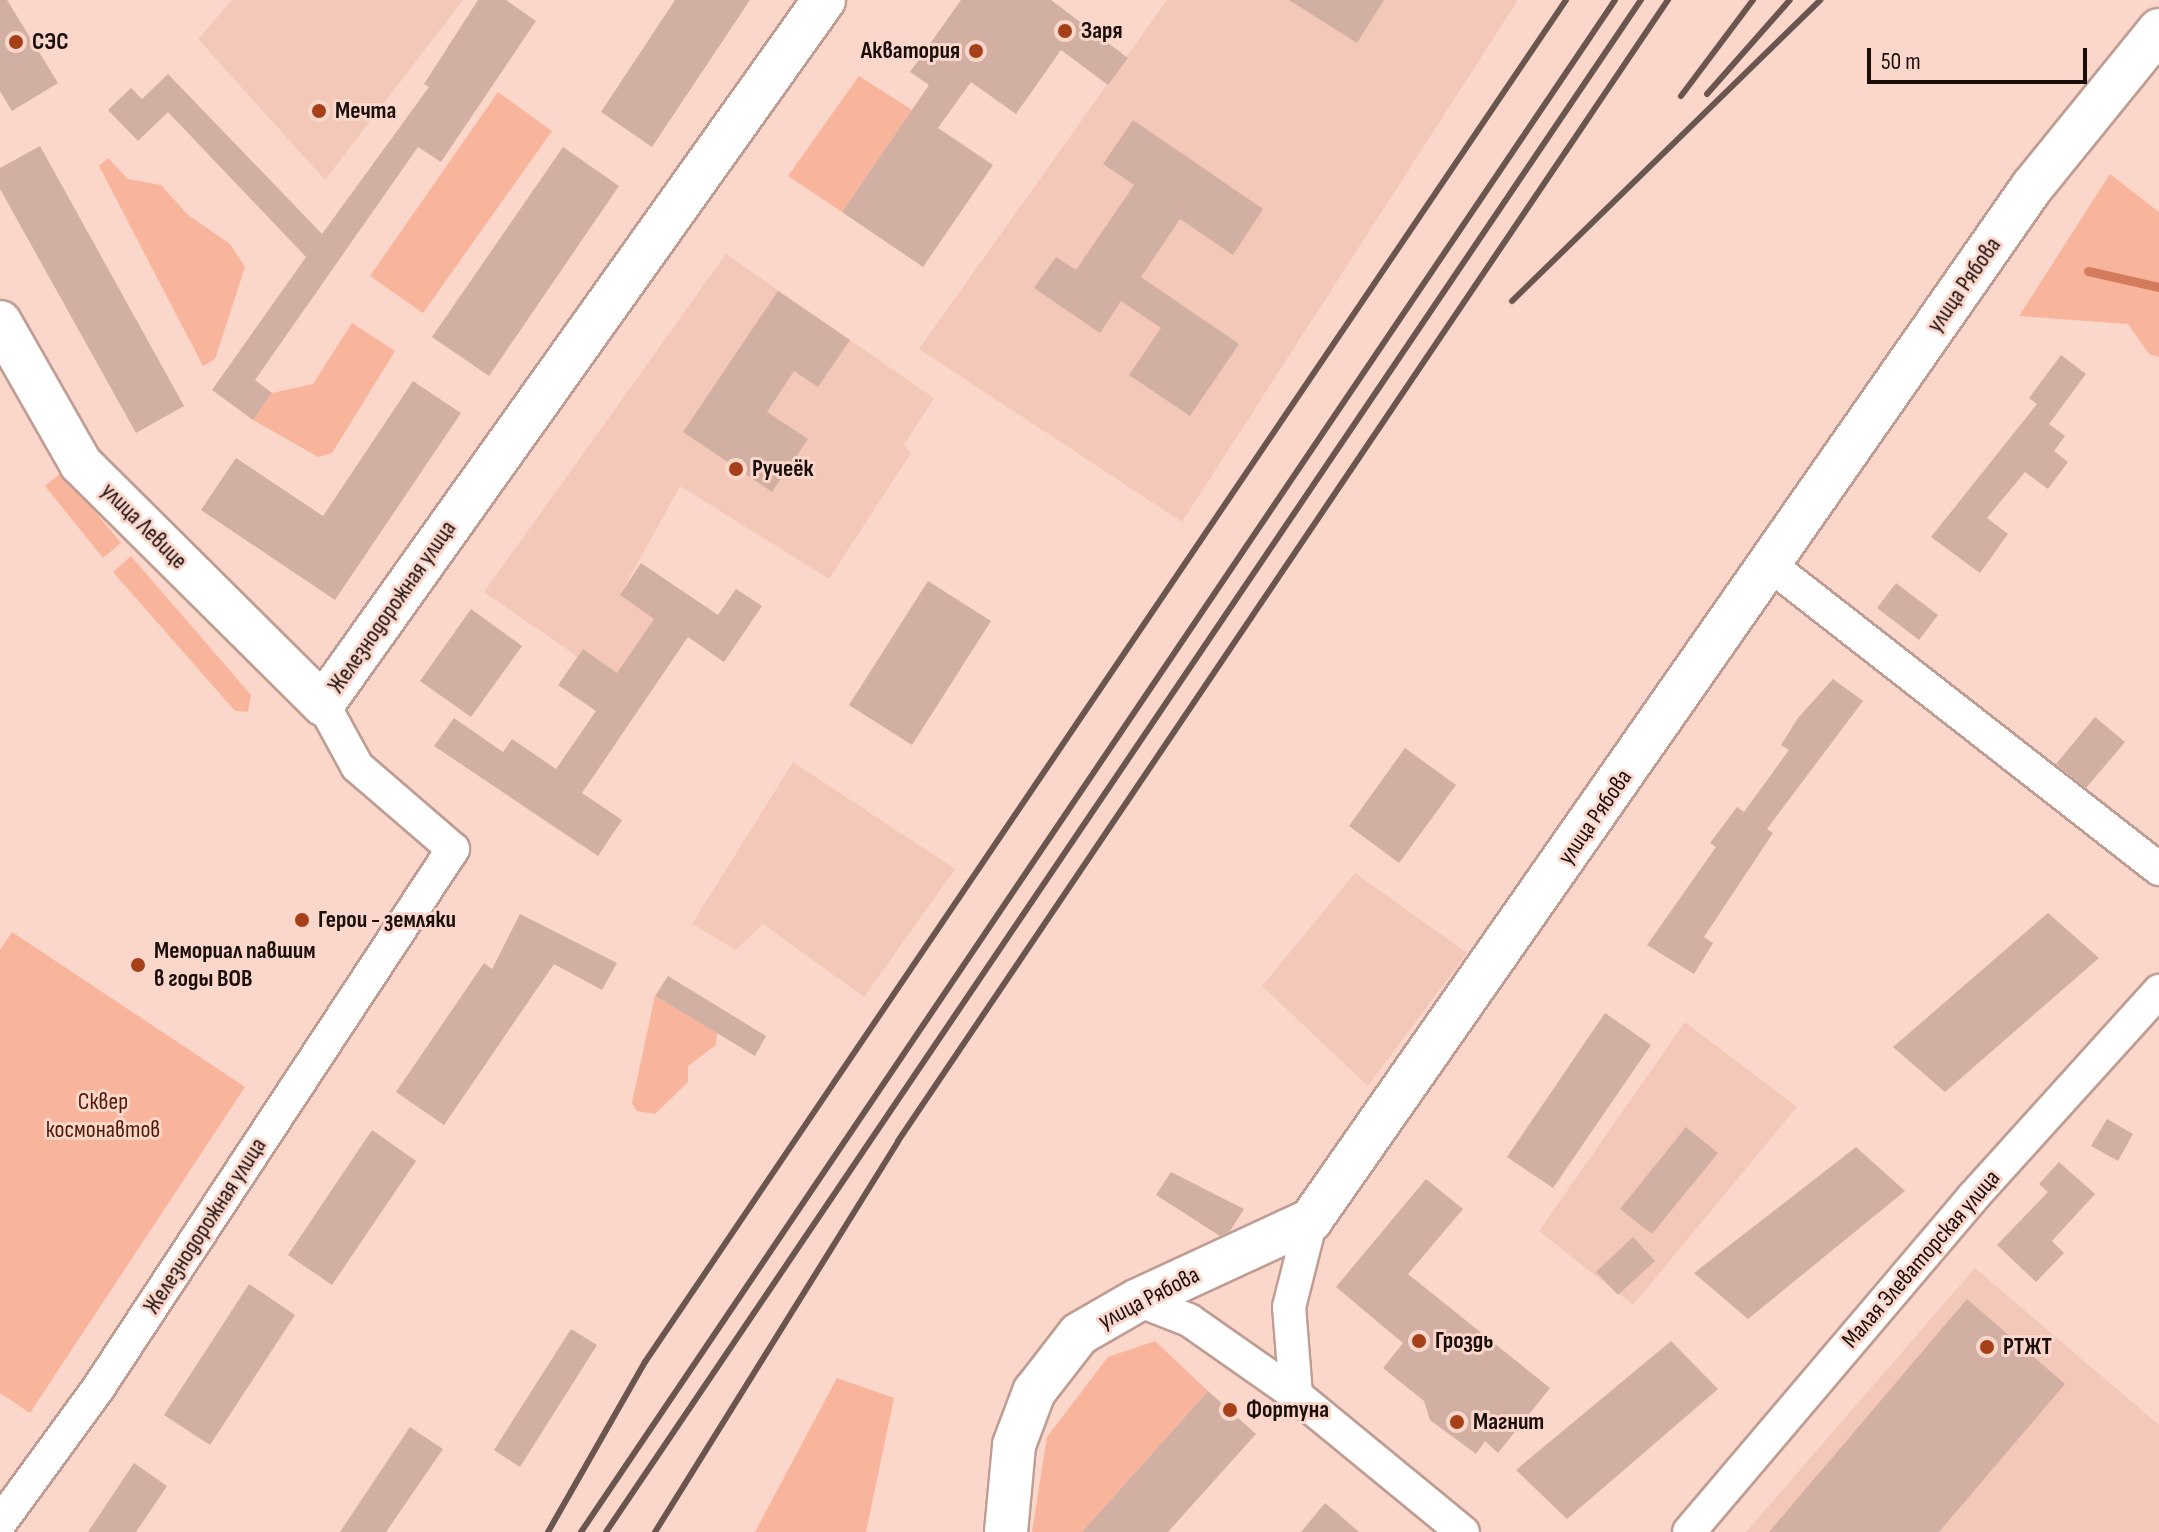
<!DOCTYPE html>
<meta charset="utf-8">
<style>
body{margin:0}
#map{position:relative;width:2159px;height:1532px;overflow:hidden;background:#fbd7cb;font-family:"Sofia Sans Condensed",sans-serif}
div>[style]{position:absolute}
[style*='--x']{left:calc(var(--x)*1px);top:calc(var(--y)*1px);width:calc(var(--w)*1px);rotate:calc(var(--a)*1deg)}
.built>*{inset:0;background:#f3c8b9}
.green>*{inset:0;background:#f9b49c}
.stream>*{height:9px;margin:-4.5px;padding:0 4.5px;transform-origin:4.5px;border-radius:4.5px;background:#d27b5d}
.building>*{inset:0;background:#d2afa3}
.roads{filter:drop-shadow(2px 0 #bf9d92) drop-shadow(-2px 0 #bf9d92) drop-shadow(0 2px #bf9d92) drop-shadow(0 -2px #bf9d92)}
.minor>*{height:32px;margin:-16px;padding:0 16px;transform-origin:16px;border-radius:16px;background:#fff}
.tertiary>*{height:42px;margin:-21px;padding:0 21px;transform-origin:21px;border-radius:21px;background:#fff}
.rail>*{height:6px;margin:-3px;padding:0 3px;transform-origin:3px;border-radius:3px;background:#6b564f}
.dots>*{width:22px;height:22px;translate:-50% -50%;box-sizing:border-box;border:4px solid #fbd7cb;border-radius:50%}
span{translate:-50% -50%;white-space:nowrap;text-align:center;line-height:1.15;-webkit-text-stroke:6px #fbd7cb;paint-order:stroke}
.poi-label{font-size:24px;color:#1a0e0a;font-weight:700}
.left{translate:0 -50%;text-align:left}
.right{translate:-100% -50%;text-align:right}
.street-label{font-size:24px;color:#1a0e0a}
.park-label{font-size:24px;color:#501904}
.scale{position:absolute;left:1867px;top:48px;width:220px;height:36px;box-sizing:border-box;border:4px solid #1a0e0a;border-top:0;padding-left:10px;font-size:24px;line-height:28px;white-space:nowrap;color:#1a0e0a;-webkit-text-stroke:6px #fbd7cb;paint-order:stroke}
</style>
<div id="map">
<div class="built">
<i style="clip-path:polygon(232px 0,463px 0,325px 180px,198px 39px)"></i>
<i style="clip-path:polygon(1167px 0,1518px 0,1182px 522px,919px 349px)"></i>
<i style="clip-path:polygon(726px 254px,934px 398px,904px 445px,911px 453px,829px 579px,680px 486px,620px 595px,654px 619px,617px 673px,583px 649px,578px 657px,484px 592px)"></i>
<i style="clip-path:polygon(793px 762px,955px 869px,864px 997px,763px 924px,736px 950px,692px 924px)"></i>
<i style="clip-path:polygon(1355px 873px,1467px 953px,1368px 1086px,1262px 986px)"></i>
<i style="clip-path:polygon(1685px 1022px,1797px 1107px,1633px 1305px,1539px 1231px)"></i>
<i style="clip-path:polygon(1975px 1268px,2159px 1425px,2159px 1532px,1746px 1532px)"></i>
</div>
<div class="green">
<i style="clip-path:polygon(859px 76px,912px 110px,842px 212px,788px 176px)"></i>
<i style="clip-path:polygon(498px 92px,552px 131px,423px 313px,370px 276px)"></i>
<i style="clip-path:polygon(108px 158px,128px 179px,161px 185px,188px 215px,230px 244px,245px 267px,215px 359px,203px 366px,99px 166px)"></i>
<i style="clip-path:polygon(2110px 174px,2159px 212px,2159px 357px,2149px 354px,2128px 324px,2019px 316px)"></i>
<i style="clip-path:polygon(352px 323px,395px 351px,332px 453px,318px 457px,253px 420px,272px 393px,313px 384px)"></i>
<i style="clip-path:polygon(62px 472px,121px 543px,103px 558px,45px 486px)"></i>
<i style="clip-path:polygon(131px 556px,251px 695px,248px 712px,235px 711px,113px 572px)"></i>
<i style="clip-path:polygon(12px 932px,245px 1087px,30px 1413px,0 1393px,0 950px)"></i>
<i style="clip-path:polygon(655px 996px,717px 1033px,716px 1045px,688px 1066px,688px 1082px,655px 1114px,637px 1111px,632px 1103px)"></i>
<i style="clip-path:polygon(1155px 1341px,1208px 1391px,1082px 1532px,1032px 1532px,1047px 1437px,1108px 1357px)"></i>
<i style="clip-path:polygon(837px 1378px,894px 1398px,866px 1532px,755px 1532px)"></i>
</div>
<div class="stream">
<i style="--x:2088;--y:271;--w:73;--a:12.7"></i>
</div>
<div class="building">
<i style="clip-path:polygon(0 0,7px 0,58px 83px,12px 111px,0 91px)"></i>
<i style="clip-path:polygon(478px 0,506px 0,536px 21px,441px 162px,418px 147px,255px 380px,272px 393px,253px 420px,212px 390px,306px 257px,168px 112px,138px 141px,108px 110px,131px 88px,142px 99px,168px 74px,322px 234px,429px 87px,424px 84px)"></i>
<i style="clip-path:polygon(675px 0,750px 0,652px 147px,601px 112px)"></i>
<i style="clip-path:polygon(961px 0,1051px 0,1128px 58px,1108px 85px,1061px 50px,1016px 114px,971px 82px,938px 128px,993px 165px,923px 267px,842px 212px,929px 85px,910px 72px)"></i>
<i style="clip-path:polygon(1289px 0,1384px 0,1357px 43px)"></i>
<i style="clip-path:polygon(1133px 120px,1263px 209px,1233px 255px,1180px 219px,1141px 277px,1239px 344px,1190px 416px,1129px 375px,1161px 328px,1121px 301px,1100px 333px,1034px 288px,1056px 257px,1076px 270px,1134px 185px,1103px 164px)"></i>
<i style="clip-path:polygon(40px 146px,184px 406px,136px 433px,0 189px,0 168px)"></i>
<i style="clip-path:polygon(563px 147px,619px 186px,489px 376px,432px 337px)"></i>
<i style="clip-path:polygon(778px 291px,850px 340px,818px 387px,794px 371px,767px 412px,808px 439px,772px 492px,683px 432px)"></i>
<i style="clip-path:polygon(2061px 355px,2086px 374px,2049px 424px,2065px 436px,2054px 451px,2068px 462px,2048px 489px,2025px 472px,1987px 518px,2008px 534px,1980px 573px,1931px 537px,2037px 404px,2029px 398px)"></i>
<i style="clip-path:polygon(413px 381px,461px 413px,335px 600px,201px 510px,236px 458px,323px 516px)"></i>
<i style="clip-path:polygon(641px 563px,718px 615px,736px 589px,762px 606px,724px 662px,688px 637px,582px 793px,622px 820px,598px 856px,434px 746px,454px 718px,503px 752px,512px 739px,556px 769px,596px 711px,558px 685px,583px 649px,617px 673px,654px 619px,620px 595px)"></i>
<i style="clip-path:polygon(928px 581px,991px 621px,912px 745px,849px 705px)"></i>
<i style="clip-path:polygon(1896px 583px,1938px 615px,1919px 640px,1877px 608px)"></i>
<i style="clip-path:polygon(471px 609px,522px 646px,471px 717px,420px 681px)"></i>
<i style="clip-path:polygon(1833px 679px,1863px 701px,1767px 829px,1773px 833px,1704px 937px,1713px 943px,1694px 974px,1647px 945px,1716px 847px,1710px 843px,1737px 807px,1744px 812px,1789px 750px,1781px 745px,1798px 718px)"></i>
<i style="clip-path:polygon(2095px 717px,2125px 742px,2086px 788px,2056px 764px)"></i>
<i style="clip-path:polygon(1405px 748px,1456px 785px,1399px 863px,1349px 826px)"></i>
<i style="clip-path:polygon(2048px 913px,2099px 958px,1945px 1092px,1893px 1047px)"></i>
<i style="clip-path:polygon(520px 914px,617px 963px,602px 990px,554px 964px,444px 1125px,396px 1092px,484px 963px,492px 969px)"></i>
<i style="clip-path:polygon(668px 976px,766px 1036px,755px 1056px,655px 996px)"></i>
<i style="clip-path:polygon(1605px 1013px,1651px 1045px,1553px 1188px,1507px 1157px)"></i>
<i style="clip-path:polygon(2107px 1119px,2133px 1134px,2118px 1161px,2091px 1146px)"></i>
<i style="clip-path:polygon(1686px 1127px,1718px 1153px,1652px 1234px,1620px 1209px)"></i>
<i style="clip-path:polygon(372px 1130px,416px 1161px,332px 1285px,288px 1255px)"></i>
<i style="clip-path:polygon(1856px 1147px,1905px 1191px,1748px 1319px,1694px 1273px)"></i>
<i style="clip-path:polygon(2059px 1162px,2095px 1194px,2052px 1241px,2064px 1253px,2036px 1282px,1997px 1245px,2048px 1192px,2039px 1184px)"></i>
<i style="clip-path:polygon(1171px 1172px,1244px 1209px,1230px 1231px,1220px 1236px,1156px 1195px)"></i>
<i style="clip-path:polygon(1426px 1179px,1463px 1209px,1408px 1274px,1550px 1388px,1498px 1453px,1485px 1441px,1476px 1454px,1430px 1420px,1424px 1401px,1383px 1368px,1403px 1343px,1336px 1287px)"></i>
<i style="clip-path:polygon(1633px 1237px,1655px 1261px,1618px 1295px,1596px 1272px)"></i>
<i style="clip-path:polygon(249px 1284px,295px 1315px,210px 1445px,164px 1415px)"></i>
<i style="clip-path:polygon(1967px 1299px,2065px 1384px,1939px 1532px,1769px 1532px)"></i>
<i style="clip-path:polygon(571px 1329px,597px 1345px,520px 1467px,494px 1450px)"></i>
<i style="clip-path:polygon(1671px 1341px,1718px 1389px,1567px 1519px,1516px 1470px)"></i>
<i style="clip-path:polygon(1208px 1391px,1256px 1434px,1168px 1532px,1082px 1532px)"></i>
<i style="clip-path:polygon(410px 1427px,443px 1449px,386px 1532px,340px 1532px)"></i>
<i style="clip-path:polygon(134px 1463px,167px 1486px,136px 1532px,88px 1532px)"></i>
<i style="clip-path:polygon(1325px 1503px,1336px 1512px,1359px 1532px,1301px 1532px)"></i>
</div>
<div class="roads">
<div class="minor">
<i style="--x:1770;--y:565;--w:494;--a:38"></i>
<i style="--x:1138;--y:1300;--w:55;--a:21.4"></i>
<i style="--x:1189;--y:1320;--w:131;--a:35"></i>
<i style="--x:1296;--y:1395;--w:216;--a:39.4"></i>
<i style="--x:1296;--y:1395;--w:88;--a:-94.5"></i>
<i style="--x:1289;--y:1307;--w:90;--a:-75.8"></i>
<i style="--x:0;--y:1523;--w:168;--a:-53.9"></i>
<i style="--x:99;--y:1387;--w:644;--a:-56.66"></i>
<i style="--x:453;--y:849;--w:127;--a:-139.2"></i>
<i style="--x:357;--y:766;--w:71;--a:-118.7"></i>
<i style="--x:1689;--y:1532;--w:439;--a:-49.7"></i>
<i style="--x:1973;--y:1197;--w:278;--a:-47.9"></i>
</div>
<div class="tertiary">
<i style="--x:0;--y:322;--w:163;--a:60.3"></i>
<i style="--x:81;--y:464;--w:341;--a:44.8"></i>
<i style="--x:323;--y:704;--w:864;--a:-54.56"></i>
<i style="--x:1006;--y:1532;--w:87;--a:-84.7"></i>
<i style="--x:1014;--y:1445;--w:57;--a:-69.3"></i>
<i style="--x:1034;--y:1392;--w:73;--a:-52.2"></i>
<i style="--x:1079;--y:1334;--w:68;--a:-30"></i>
<i style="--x:1138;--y:1300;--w:191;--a:-24.8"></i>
<i style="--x:1311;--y:1220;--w:1260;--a:-55.09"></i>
<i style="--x:2032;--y:187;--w:202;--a:-51"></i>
</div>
</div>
<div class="rail">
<i style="--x:1707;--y:94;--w:125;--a:-48.6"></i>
<i style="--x:1681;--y:96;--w:120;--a:-53.1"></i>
<i style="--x:1512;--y:301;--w:431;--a:-44.3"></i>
<i style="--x:548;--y:1532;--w:196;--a:-60.3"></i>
<i style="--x:645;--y:1362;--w:1644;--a:-55.93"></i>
<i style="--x:581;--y:1532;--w:1848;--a:-55.98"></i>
<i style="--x:606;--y:1532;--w:1849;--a:-55.96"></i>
<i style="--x:655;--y:1532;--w:460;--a:-58.1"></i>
<i style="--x:898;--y:1141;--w:1377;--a:-55.99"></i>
</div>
<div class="dots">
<i style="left:1065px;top:31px;background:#a64019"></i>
<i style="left:16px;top:42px;background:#a64019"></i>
<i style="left:976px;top:51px;background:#a64019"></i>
<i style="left:319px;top:111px;background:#a64019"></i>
<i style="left:736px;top:469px;background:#a64019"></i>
<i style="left:302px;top:920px;background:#a64019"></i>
<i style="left:138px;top:965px;background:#a64019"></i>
<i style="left:1419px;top:1341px;background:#a64019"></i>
<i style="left:1987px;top:1347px;background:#a64019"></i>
<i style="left:1230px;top:1410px;background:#a64019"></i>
<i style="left:1457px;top:1422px;background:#a64019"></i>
</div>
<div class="poi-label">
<span class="left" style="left:1081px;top:31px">Заря</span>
<span class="left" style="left:32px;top:42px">СЭС</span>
<span class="right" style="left:960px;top:51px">Акватория</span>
<span class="left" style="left:335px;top:111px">Мечта</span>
<span class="left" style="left:752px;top:469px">Ручеёк</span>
<span class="left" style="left:318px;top:920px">Герои - земляки</span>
<span class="left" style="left:154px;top:965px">Мемориал павшим<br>в годы ВОВ</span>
<span class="left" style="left:1435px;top:1341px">Гроздь</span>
<span class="left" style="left:2003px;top:1347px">РТЖТ</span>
<span class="left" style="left:1246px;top:1410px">Фортуна</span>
<span class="left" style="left:1473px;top:1422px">Магнит</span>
</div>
<div class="street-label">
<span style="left:1964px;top:285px;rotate:-55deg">улица Рябова</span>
<span style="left:144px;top:526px;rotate:45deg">улица Левице</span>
<span style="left:392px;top:607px;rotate:-55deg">Железнодорожная улица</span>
<span style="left:1595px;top:817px;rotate:-55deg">улица Рябова</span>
<span style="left:205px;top:1226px;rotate:-57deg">Железнодорожная улица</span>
<span style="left:1921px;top:1259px;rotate:-49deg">Малая Элеваторская улица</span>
<span style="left:1149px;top:1298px;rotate:-27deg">улица Рябова</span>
</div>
<div class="park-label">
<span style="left:103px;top:1116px">Сквер<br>космонавтов</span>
</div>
<div class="scale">50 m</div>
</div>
